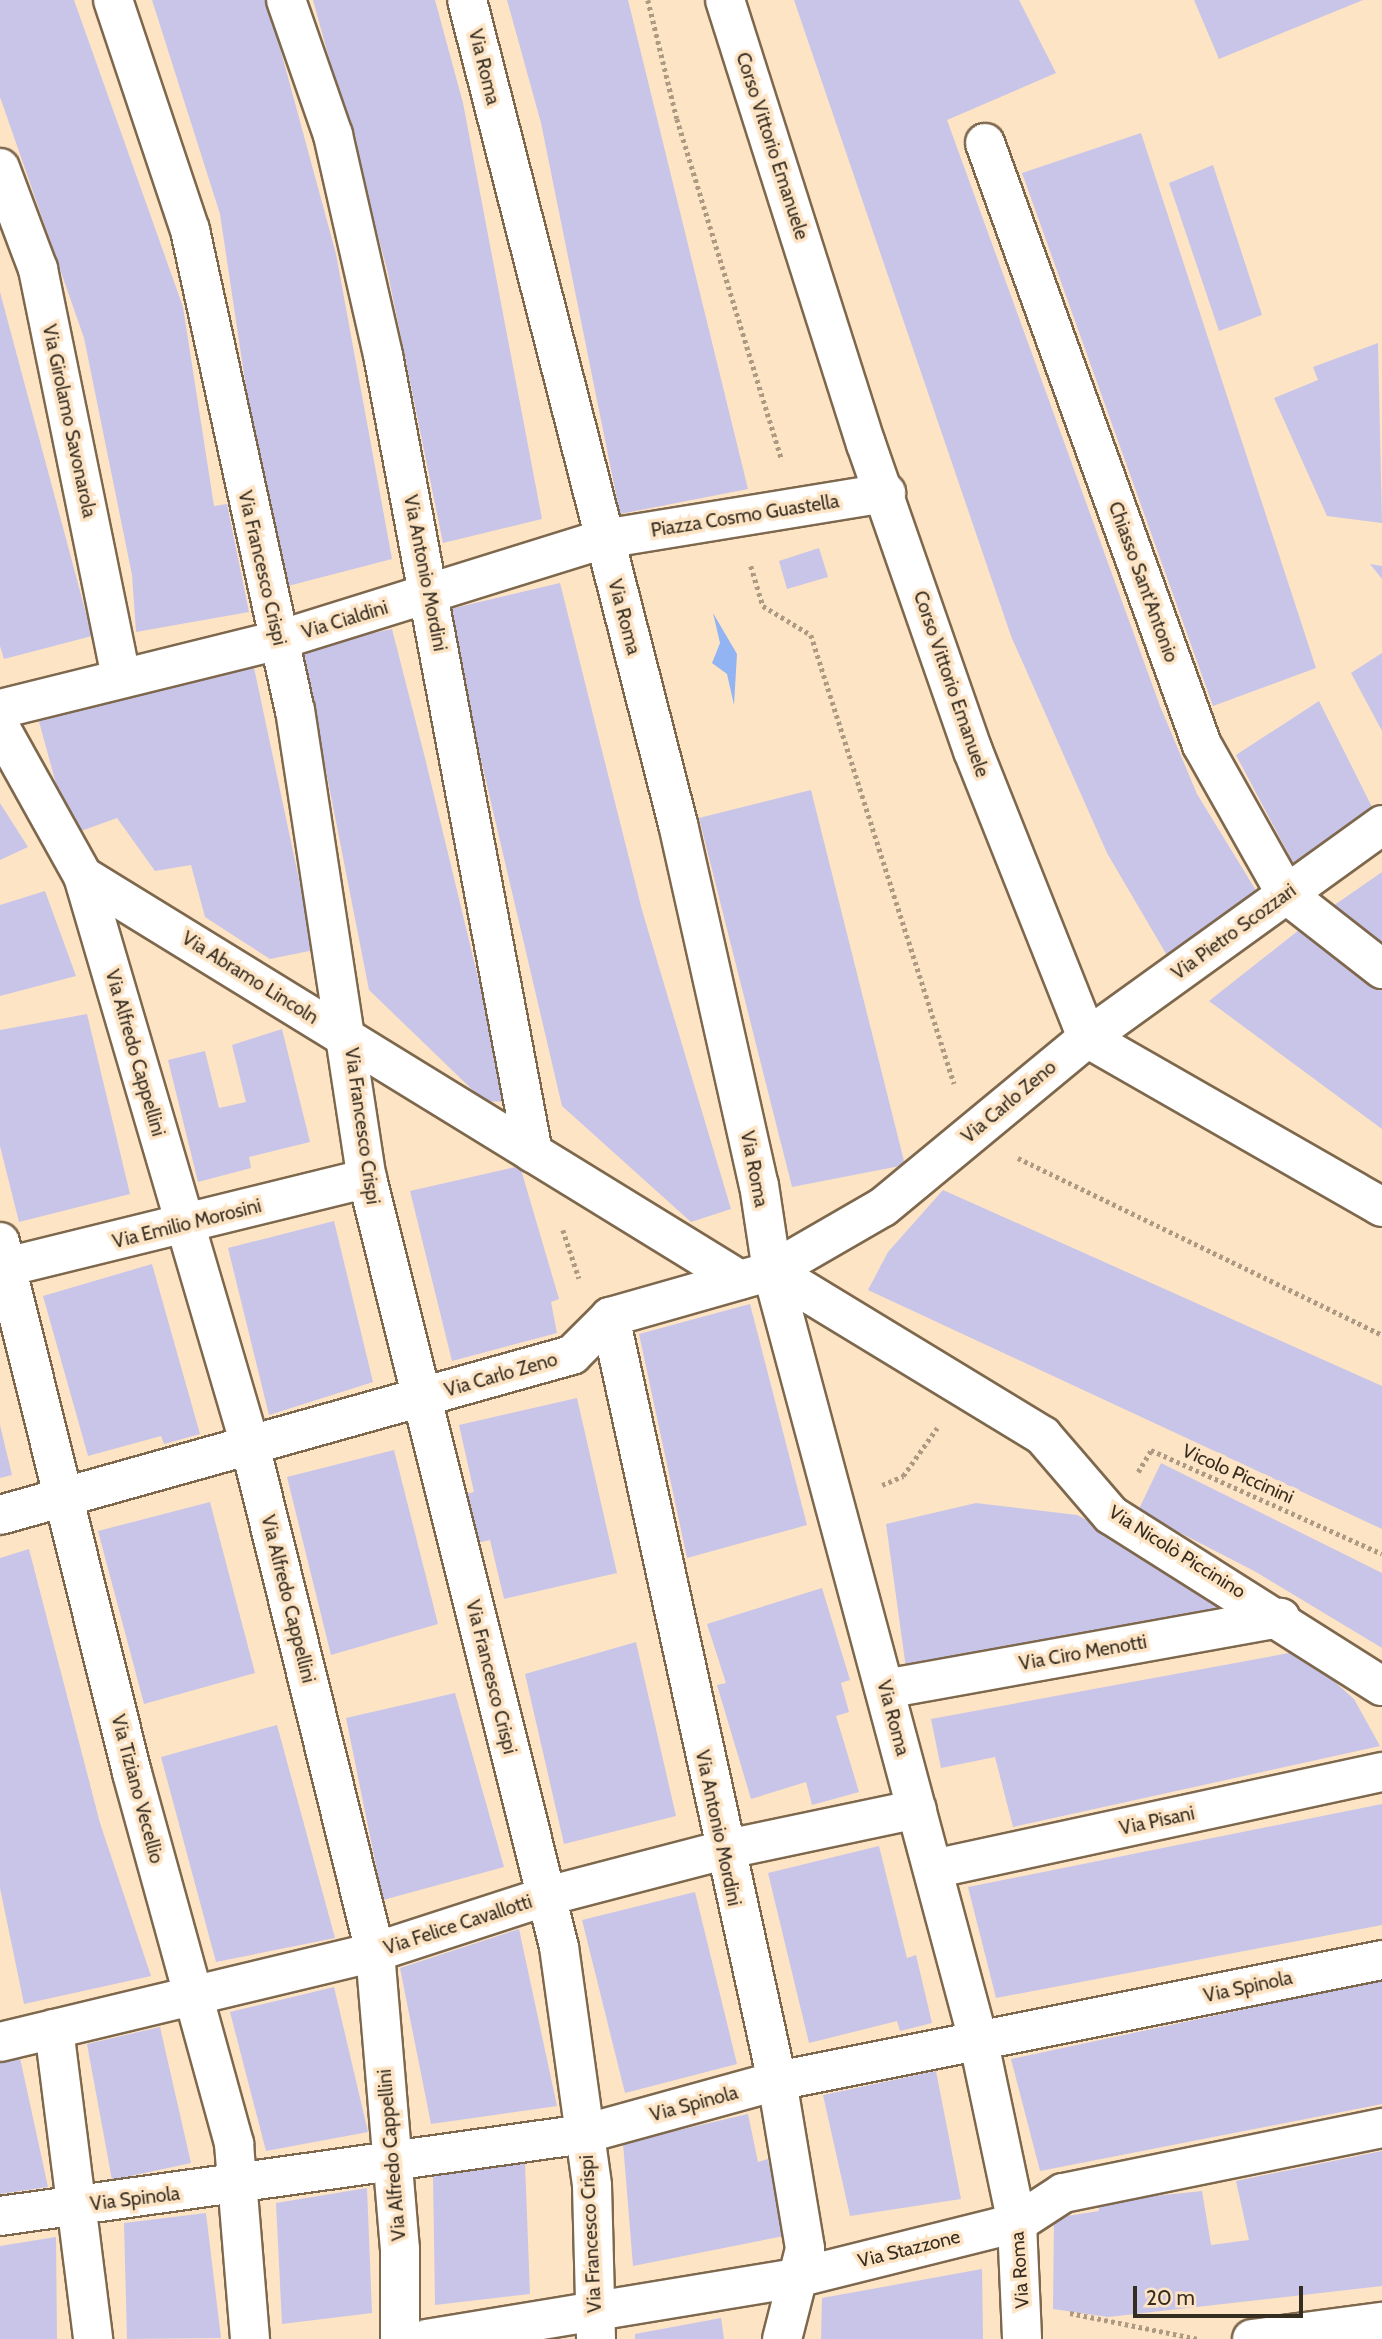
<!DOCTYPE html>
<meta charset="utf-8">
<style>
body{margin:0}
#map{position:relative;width:1382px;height:2339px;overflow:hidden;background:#fde4c5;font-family:Cabin,sans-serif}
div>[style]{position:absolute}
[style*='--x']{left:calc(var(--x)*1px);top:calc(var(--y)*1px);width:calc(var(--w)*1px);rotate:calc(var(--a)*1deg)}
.water>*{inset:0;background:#93b4f2}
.building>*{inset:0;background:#c9c5e8}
.path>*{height:4.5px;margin-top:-2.25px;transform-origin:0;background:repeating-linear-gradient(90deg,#ad9a83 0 3.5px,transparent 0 7px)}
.roads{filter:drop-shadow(2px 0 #7e684d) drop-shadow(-2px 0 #7e684d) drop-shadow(0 2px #7e684d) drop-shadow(0 -2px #7e684d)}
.minor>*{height:38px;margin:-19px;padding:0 19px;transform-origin:19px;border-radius:19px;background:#fff}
.tertiary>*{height:38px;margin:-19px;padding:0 19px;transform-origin:19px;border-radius:19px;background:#fff}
span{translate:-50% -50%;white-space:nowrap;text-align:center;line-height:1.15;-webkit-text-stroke:7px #fde4c5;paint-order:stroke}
.street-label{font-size:19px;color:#362d21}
.scale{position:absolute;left:1133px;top:2286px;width:170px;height:32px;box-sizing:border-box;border:4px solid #362d21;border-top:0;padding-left:9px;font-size:21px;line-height:24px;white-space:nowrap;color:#362d21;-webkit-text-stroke:5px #fde4c5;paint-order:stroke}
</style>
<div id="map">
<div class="water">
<i style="clip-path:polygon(713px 613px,737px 654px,734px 705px,727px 674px,712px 663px,720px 643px)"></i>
</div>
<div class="building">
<i style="clip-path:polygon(0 0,74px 0,183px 307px,214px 506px,227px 504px,249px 612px,136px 632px,132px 575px,84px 338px,0 97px)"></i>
<i style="clip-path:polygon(152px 0,267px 0,336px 254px,392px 559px,284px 587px,254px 441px,220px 214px)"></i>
<i style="clip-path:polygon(313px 0,435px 0,463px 103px,542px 519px,443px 543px,387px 269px)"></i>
<i style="clip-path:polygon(507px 0,628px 0,748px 489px,620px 514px,541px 123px)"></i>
<i style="clip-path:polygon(794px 0,1019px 0,1056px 73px,947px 120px,1160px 706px,1197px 794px,1263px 902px,1172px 964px,1107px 853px,1011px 636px)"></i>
<i style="clip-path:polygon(1194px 0,1363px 0,1219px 59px)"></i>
<i style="clip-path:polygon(1141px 133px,1316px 668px,1213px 706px,1022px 173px)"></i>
<i style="clip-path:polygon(1213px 165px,1262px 315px,1219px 331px,1169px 183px)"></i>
<i style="clip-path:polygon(0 292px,92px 636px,4px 659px,0 646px)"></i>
<i style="clip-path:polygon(1378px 343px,1382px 523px,1327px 516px,1274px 398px,1318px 380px,1313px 367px)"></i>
<i style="clip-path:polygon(819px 548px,828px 577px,787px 589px,779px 561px)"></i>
<i style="clip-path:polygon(1370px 564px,1382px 566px,1382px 579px)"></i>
<i style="clip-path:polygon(560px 583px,642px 910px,731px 1209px,691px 1222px,562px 1106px,446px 610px)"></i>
<i style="clip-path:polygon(392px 629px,425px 758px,508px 1102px,484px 1101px,369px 990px,302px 648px)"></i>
<i style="clip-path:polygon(1382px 653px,1382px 731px,1351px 673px)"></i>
<i style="clip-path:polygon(253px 663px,314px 950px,270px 959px,205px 917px,191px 865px,155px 871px,117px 818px,70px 835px,38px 718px)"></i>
<i style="clip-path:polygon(1319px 701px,1377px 817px,1298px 872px,1236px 755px)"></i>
<i style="clip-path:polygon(811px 790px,905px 1165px,792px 1187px,699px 818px)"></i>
<i style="clip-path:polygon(0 803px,28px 847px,0 860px)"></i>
<i style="clip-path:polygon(1382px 872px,1382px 942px,1333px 906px)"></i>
<i style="clip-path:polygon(45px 891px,76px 976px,0 996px,0 905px)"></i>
<i style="clip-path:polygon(1299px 930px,1382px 987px,1382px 1129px,1209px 1001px)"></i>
<i style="clip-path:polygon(87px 1014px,130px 1194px,19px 1222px,0 1146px,0 1030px)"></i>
<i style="clip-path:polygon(282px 1029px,310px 1142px,249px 1157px,251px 1168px,198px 1182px,168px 1060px,205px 1051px,219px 1108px,246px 1102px,232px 1045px)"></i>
<i style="clip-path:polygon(520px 1166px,559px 1299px,551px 1302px,557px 1333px,452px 1361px,410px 1191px)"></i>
<i style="clip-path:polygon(943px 1190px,1382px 1386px,1382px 1529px,868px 1290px,888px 1252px)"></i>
<i style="clip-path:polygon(334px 1221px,373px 1382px,269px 1415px,228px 1248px)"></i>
<i style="clip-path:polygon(152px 1264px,200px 1434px,164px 1444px,161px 1436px,88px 1456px,43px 1296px)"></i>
<i style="clip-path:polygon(750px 1304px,807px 1525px,687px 1558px,639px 1334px)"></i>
<i style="clip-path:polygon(577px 1398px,617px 1573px,504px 1599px,490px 1540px,476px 1543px,465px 1494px,474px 1492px,459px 1425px)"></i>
<i style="clip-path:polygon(0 1425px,12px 1475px,0 1478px)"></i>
<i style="clip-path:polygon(394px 1450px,438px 1624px,331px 1655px,287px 1477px)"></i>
<i style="clip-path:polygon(1161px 1463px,1382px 1573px,1382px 1648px,1256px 1572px,1138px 1511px)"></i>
<i style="clip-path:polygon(210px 1502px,255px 1673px,144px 1704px,98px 1531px)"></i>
<i style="clip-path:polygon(976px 1503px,1077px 1515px,1231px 1593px,1227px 1613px,906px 1668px,886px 1524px)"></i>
<i style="clip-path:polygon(29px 1549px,100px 1823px,151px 1976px,24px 2004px,0 1888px,0 1558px)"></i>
<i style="clip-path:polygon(822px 1588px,850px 1680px,841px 1683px,849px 1712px,836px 1716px,859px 1792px,812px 1805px,806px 1782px,751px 1799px,717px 1685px,726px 1683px,707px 1624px)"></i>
<i style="clip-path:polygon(636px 1642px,676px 1816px,564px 1844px,525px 1674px)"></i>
<i style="clip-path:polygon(1300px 1651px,1354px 1699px,1380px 1746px,1013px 1827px,995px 1757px,941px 1768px,931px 1719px)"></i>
<i style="clip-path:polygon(455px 1693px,504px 1867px,383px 1900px,346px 1718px)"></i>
<i style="clip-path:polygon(277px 1725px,335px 1938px,216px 1962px,161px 1757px)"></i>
<i style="clip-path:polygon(1382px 1804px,1382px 1925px,996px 1998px,968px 1887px)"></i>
<i style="clip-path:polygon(879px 1846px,907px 1958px,916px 1955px,932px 2023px,900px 2031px,897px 2021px,809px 2043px,768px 1873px)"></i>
<i style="clip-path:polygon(695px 1892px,737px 2064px,625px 2093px,582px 1920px)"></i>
<i style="clip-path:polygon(519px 1929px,557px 2106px,431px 2124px,400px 1968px)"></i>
<i style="clip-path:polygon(1382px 1980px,1382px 2104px,1040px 2171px,1011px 2059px)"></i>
<i style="clip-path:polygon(334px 1987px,368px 2132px,266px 2151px,230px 2012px)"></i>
<i style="clip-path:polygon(160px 2027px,191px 2163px,112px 2180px,87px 2044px)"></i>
<i style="clip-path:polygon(20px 2058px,48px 2187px,0 2194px,0 2063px)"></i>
<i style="clip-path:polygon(936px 2071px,961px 2199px,850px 2216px,823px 2095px)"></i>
<i style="clip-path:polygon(748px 2114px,758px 2162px,768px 2159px,784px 2236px,633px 2266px,623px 2143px)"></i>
<i style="clip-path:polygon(1382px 2151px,1382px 2286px,1108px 2317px,1053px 2309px,1054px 2218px,1099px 2211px,1099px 2202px,1202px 2191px,1211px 2245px,1249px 2240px,1236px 2181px)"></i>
<i style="clip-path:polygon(525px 2163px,530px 2294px,435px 2305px,433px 2175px)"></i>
<i style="clip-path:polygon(367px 2188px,372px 2313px,282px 2324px,276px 2203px)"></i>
<i style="clip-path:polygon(206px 2213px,221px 2338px,127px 2339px,124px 2223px)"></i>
<i style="clip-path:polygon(56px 2237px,57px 2339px,0 2339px,0 2246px)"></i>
<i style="clip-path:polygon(982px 2269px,983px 2339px,821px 2339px,822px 2298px)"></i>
<i style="clip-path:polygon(721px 2318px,724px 2339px,635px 2339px,635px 2334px)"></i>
</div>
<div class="path">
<i style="--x:648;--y:0;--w:122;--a:76.3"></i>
<i style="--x:677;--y:119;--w:357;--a:72.9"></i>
<i style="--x:751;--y:566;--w:42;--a:73.3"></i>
<i style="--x:763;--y:606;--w:56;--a:31.1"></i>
<i style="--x:811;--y:635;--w:471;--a:72.3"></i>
<i style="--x:1018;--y:1158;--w:405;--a:25.9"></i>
<i style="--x:563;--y:1230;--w:51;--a:71.6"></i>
<i style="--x:1138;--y:1472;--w:26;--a:-59"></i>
<i style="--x:1151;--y:1450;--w:253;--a:24.2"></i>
<i style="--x:882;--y:1485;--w:23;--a:-23"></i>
<i style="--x:903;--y:1476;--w:59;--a:-54.7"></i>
<i style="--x:1070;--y:2313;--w:132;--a:11.4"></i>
</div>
<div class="roads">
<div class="minor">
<i style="--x:113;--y:0;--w:243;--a:71.5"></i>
<i style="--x:190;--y:230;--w:491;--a:77.7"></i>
<i style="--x:295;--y:710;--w:474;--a:81.3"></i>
<i style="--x:367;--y:1178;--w:793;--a:75.98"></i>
<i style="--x:559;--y:1947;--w:241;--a:82.1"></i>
<i style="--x:592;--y:2186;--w:153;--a:88.5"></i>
<i style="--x:286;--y:0;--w:143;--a:70.8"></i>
<i style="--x:333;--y:135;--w:226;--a:77.2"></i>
<i style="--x:383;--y:355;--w:812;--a:79.35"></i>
<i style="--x:985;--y:143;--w:640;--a:70.18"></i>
<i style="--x:1202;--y:745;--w:171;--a:60.6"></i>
<i style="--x:1286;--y:894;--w:122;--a:38"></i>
<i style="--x:0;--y:168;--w:108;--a:69.4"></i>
<i style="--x:38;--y:269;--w:417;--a:78.5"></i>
<i style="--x:0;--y:709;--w:287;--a:-13.9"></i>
<i style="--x:279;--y:640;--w:340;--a:-17.3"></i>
<i style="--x:0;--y:727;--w:171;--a:60.9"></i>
<i style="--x:83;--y:876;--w:771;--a:31.59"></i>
<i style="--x:83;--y:876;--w:593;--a:73.64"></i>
<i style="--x:250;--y:1445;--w:522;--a:76.15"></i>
<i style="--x:375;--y:1952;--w:298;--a:85.2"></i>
<i style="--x:400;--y:2249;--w:90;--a:90"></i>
<i style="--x:1087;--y:1038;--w:364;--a:-35.8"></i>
<i style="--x:0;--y:1242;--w:547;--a:76.04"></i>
<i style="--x:132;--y:1773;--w:385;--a:74.6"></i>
<i style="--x:234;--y:2144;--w:196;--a:85.3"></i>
<i style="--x:6;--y:1267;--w:372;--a:-13.8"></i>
<i style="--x:610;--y:1317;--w:782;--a:77.67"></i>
<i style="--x:777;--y:2081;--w:170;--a:80.5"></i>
<i style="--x:805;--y:2249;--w:93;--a:104.3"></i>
<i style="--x:0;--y:1515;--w:594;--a:-15.63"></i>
<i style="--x:572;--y:1355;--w:54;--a:-45"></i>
<i style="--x:610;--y:1317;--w:168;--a:-15.9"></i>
<i style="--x:772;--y:1271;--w:317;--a:31.3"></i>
<i style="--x:1043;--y:1436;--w:104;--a:49.3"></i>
<i style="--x:1111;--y:1515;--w:320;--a:32.3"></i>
<i style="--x:885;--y:1689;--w:402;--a:-10.2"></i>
<i style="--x:933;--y:1869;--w:459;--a:-12.2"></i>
<i style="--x:54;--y:2029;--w:312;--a:82.8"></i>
<i style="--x:0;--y:2042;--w:386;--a:-13.5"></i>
<i style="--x:375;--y:1952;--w:181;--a:-18"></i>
<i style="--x:547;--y:1896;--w:182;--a:-14.6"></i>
<i style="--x:723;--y:1850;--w:198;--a:-11.9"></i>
<i style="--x:0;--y:2216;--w:590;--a:-7.99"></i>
<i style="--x:584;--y:2134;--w:200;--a:-15.4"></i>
<i style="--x:777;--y:2081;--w:617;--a:-11.31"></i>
<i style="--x:427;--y:2339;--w:378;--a:-9.4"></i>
<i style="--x:800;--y:2277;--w:224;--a:-14"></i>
<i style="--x:1017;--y:2223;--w:55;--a:-33.1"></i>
<i style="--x:1063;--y:2193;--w:326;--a:-11.5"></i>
<i style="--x:1252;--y:2339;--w:131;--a:-7.5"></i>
</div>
<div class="tertiary">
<i style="--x:467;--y:0;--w:851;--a:75.64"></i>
<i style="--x:678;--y:824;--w:370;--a:77.4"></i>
<i style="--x:759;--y:1185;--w:87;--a:81.4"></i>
<i style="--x:772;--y:1271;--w:799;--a:74.99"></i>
<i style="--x:979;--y:2043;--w:184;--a:78.1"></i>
<i style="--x:1017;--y:2223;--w:116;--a:87.5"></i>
<i style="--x:725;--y:0;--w:466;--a:72.4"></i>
<i style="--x:866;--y:444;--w:325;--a:70.8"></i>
<i style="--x:973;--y:751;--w:309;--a:68.3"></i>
<i style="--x:1087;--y:1038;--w:340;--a:29.8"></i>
<i style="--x:604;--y:539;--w:286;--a:-9.3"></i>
<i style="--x:772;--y:1271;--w:128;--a:-30"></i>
<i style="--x:883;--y:1207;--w:265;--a:-39.6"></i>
</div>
</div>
<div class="street-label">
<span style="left:484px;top:67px;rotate:76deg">Via Roma</span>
<span style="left:772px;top:146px;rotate:72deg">Corso Vittorio Emanuele</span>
<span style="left:69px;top:421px;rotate:78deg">Via Girolamo Savonarola</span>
<span style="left:745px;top:516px;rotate:-9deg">Piazza Cosmo Guastella</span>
<span style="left:262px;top:568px;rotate:77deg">Via Francesco Crispi</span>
<span style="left:425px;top:573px;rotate:79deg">Via Antonio Mordini</span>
<span style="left:1143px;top:582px;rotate:70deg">Chiasso Sant'Antonio</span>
<span style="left:624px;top:617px;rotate:75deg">Via Roma</span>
<span style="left:345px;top:620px;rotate:-17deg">Via Cialdini</span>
<span style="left:951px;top:684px;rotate:71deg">Corso Vittorio Emanuele</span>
<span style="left:1234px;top:932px;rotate:-36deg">Via Pietro Scozzari</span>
<span style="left:250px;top:978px;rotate:32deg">Via Abramo Lincoln</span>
<span style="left:135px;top:1053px;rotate:74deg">Via Alfredo Cappellini</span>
<span style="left:1009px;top:1102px;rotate:-40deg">Via Carlo Zeno</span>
<span style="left:362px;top:1126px;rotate:82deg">Via Francesco Crispi</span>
<span style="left:754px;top:1169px;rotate:79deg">Via Roma</span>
<span style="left:187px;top:1224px;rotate:-14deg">Via Emilio Morosini</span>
<span style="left:501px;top:1375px;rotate:-16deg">Via Carlo Zeno</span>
<span style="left:1238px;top:1474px;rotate:24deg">Vicolo Piccinini</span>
<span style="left:1177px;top:1552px;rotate:32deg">Via Nicolò Piccinino</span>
<span style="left:288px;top:1599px;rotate:76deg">Via Alfredo Cappellini</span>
<span style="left:1083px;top:1653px;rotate:-10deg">Via Ciro Menotti</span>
<span style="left:491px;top:1677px;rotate:76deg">Via Francesco Crispi</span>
<span style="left:893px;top:1718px;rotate:75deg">Via Roma</span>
<span style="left:137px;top:1789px;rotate:75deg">Via Tiziano Vecellio</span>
<span style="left:1157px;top:1821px;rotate:-12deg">Via Pisani</span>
<span style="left:718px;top:1828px;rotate:78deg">Via Antonio Mordini</span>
<span style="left:458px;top:1925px;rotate:-18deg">Via Felice Cavallotti</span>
<span style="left:1248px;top:1987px;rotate:-12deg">Via Spinola</span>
<span style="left:694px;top:2104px;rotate:-15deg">Via Spinola</span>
<span style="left:392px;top:2155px;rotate:-95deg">Via Alfredo Cappellini</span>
<span style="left:135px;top:2199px;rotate:-7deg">Via Spinola</span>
<span style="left:591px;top:2234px;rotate:-93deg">Via Francesco Crispi</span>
<span style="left:909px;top:2249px;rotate:-14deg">Via Stazzone</span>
<span style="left:1020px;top:2270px;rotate:-94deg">Via Roma</span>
</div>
<div class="scale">20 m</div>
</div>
